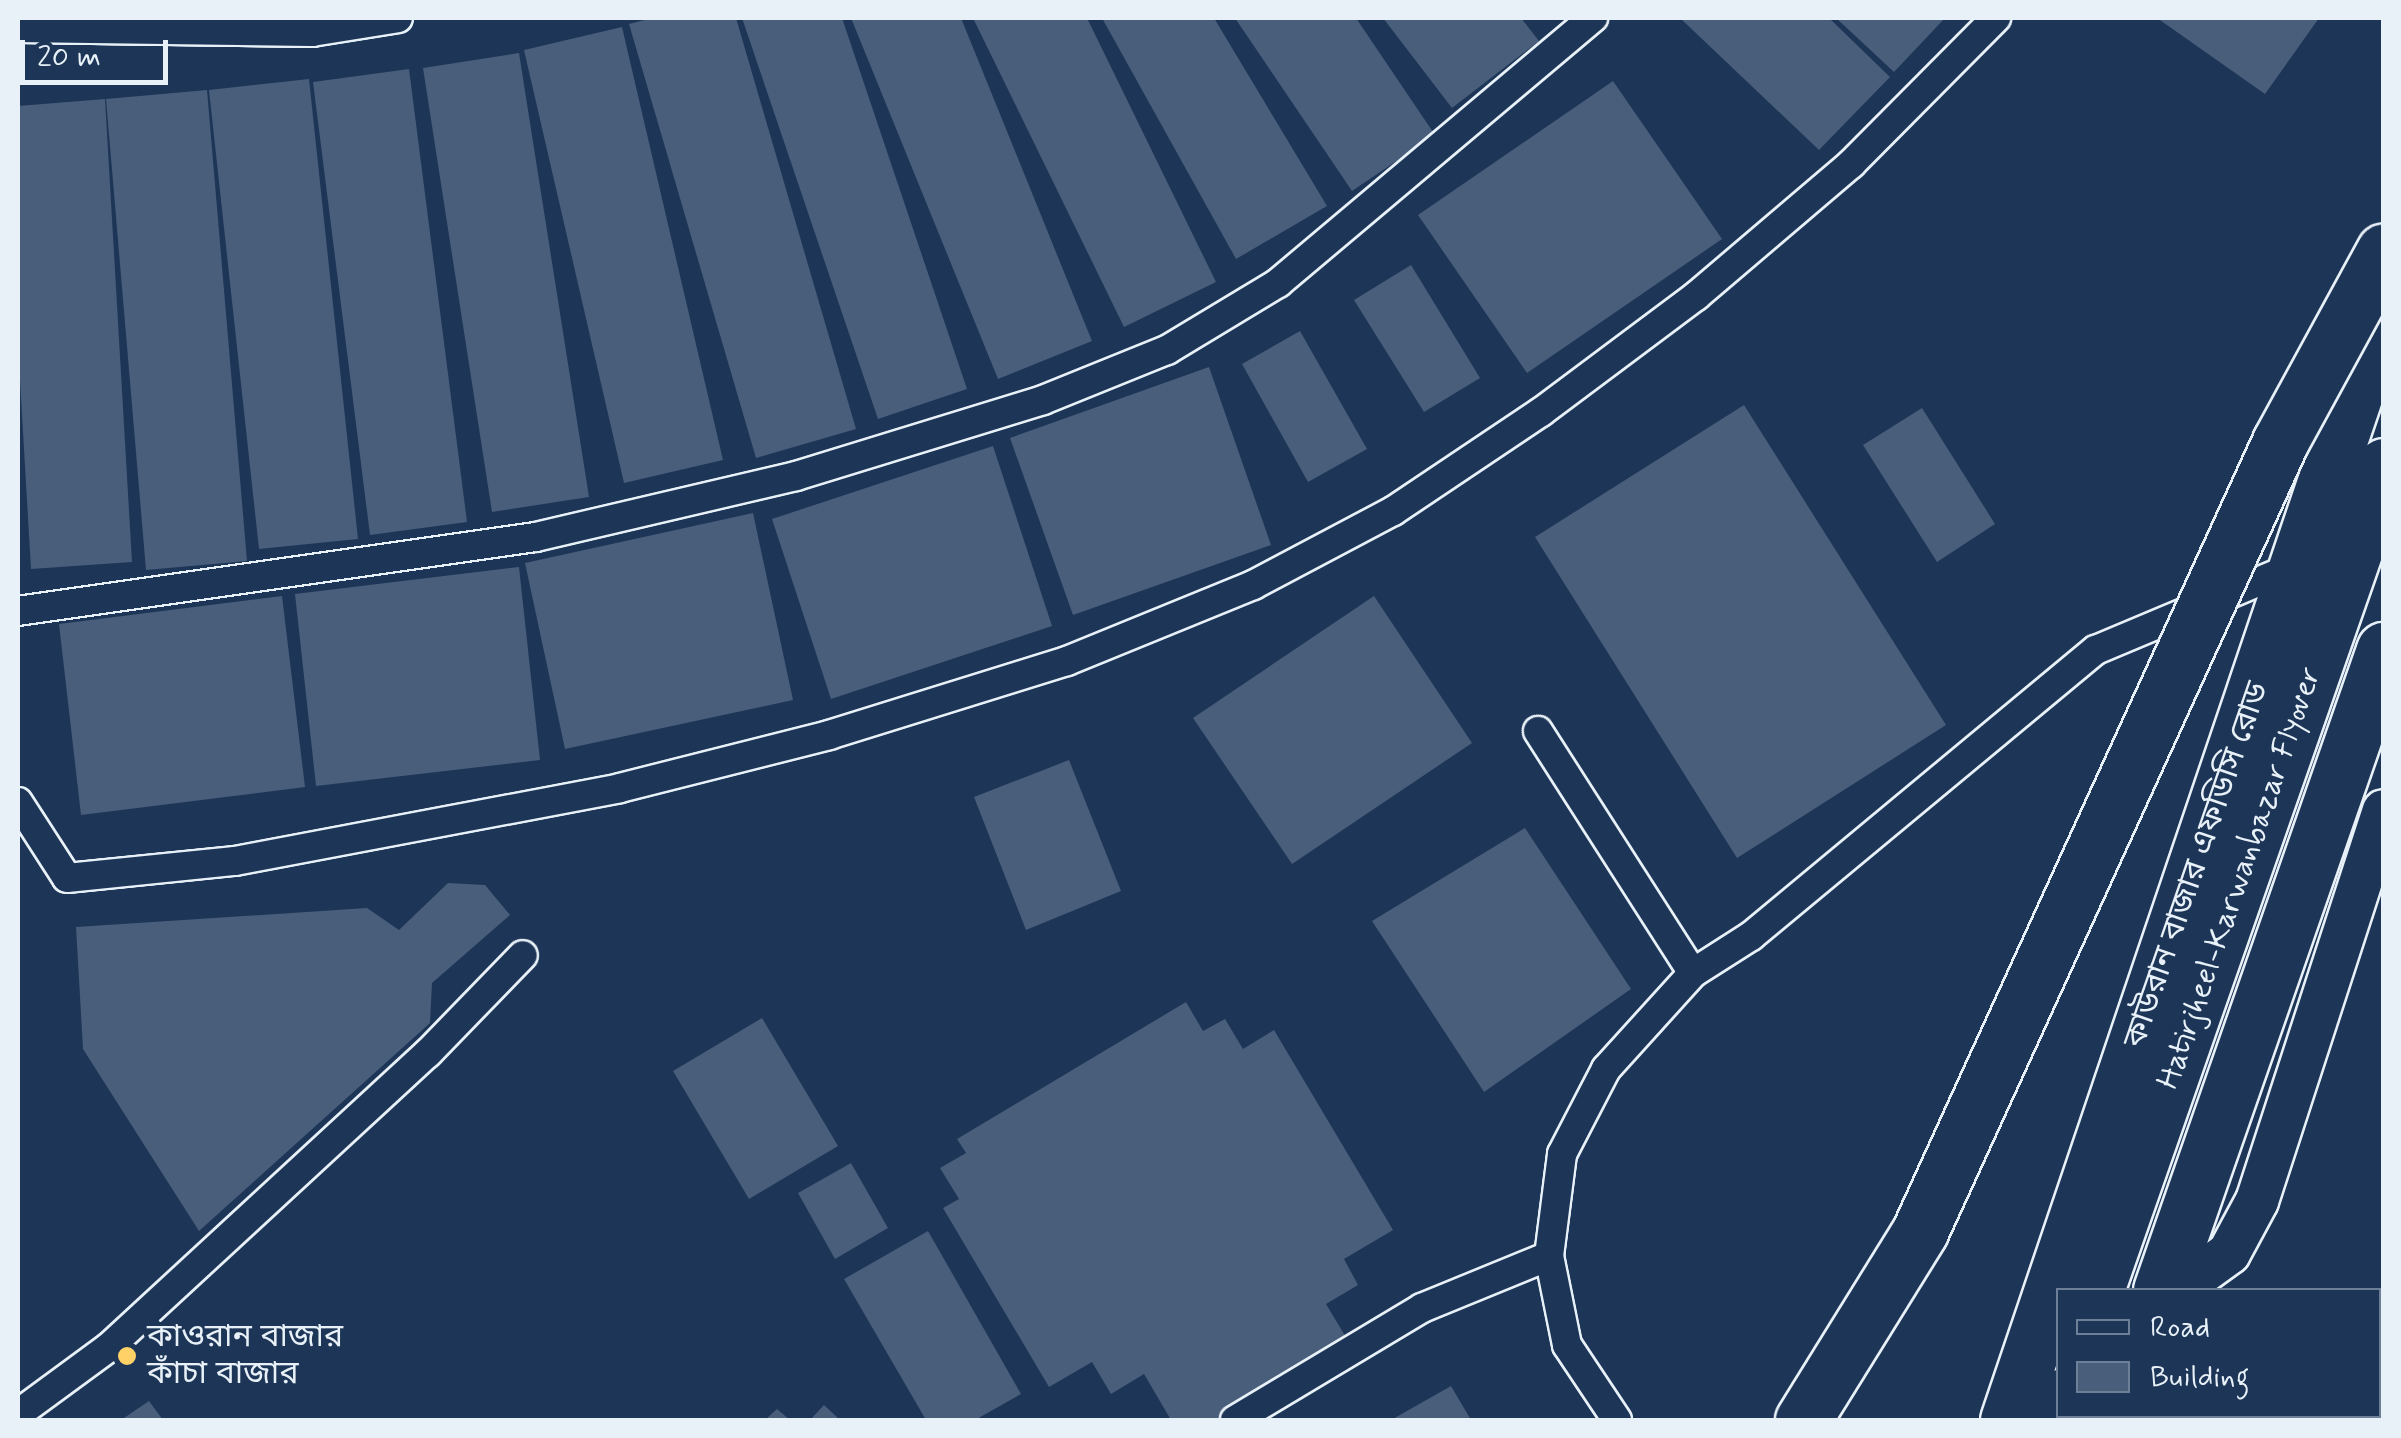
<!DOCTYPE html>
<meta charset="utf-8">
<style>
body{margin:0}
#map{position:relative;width:2401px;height:1438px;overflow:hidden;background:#1d3557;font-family:Mynerve,"Noto Sans Bengali",sans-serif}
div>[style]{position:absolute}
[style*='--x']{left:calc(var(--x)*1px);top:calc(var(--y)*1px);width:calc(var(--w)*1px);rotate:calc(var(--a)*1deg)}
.building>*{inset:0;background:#495e7a}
.roads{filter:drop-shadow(2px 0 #e8f1f8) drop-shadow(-2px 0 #e8f1f8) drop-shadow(0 2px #e8f1f8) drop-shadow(0 -2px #e8f1f8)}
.service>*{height:28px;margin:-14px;padding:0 14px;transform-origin:14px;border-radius:14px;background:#1d3557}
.pedestrian>*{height:42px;margin:-21px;padding:0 21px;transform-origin:21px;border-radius:21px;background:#1d3557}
.primary>*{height:55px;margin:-27.5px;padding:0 27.5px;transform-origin:27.5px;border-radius:27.5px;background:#1d3557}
.rail>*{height:11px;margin-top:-5.5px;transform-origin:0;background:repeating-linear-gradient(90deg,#1d3557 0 22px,#e8f1f8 0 44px);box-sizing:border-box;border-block:2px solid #e8f1f8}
.bridges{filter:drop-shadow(2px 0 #e8f1f8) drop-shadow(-2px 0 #e8f1f8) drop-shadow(0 2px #e8f1f8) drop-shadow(0 -2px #e8f1f8)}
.motorway-bridge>*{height:55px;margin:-27.5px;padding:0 27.5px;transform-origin:27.5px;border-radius:27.5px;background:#1d3557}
.dots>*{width:28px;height:28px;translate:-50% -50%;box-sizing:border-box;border:5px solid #1d3557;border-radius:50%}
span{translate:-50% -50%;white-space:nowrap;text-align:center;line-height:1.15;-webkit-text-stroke:8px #1d3557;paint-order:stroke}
.street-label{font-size:32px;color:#e8f1f8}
.poi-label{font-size:32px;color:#e8f1f8}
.left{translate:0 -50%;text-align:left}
.frame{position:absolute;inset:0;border:20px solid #e8f1f8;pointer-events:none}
.legend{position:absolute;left:2056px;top:1288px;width:325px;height:130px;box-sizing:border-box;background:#1d3557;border:2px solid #6e8097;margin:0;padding:12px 18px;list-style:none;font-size:30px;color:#e8f1f8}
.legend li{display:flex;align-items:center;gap:20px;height:50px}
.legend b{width:50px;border:2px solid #6e8097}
.scale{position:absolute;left:20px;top:40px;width:148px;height:45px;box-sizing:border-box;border:5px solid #e8f1f8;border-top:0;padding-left:12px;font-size:30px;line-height:35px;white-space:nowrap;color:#e8f1f8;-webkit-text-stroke:8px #1d3557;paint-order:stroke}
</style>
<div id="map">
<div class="building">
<i style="clip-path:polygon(652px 18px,736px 18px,856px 429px,756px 458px,629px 24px)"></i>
<i style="clip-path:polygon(742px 18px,842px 18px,967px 389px,878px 419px)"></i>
<i style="clip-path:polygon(851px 18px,961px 18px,1092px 341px,998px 379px)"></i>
<i style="clip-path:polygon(973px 18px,1087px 18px,1216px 282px,1124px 327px)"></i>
<i style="clip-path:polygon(1102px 18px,1214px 18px,1327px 206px,1236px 259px)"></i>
<i style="clip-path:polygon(1235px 18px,1356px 18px,1435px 135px,1352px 191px)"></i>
<i style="clip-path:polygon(1383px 18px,1521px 18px,1539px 41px,1452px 108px)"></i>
<i style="clip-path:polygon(1680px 18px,1829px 18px,1890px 77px,1819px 150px)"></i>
<i style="clip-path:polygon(1836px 18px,1945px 18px,1894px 72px)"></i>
<i style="clip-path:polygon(2157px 18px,2319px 18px,2265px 94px)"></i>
<i style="clip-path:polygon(622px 27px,723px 460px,624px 483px,524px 50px)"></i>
<i style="clip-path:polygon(519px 53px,589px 497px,492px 512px,423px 68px)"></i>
<i style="clip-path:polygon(409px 69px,467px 522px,370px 535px,313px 82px)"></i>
<i style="clip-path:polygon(309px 79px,358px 539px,259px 549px,209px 90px)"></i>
<i style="clip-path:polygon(1613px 81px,1722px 239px,1527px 373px,1418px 215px)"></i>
<i style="clip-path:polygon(207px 90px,247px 561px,146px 570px,106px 99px)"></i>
<i style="clip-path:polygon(105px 99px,132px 562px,31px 569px,18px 346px,18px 106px)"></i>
<i style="clip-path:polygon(1411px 265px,1480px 378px,1424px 412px,1354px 300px)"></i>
<i style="clip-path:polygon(1300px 331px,1367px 449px,1308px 482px,1242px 364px)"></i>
<i style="clip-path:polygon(1209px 367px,1271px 545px,1073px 615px,1010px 438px)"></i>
<i style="clip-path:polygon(1744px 405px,1946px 725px,1737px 858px,1535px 537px)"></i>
<i style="clip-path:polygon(1922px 408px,1995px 524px,1937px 562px,1863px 445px)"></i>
<i style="clip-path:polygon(993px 446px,1052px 626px,831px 699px,772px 519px)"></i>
<i style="clip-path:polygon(753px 513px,793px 700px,565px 749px,525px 563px)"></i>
<i style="clip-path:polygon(519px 567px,540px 760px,316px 786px,295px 594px)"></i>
<i style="clip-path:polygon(282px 596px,305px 787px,81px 815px,59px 624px)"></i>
<i style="clip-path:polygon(1374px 596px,1472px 743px,1292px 864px,1193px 718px)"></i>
<i style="clip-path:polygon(1069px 760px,1121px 891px,1026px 930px,974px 797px)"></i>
<i style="clip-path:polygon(1525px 828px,1631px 989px,1484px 1092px,1372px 921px)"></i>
<i style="clip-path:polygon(448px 883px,485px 885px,510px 915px,432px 983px,430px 1023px,199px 1231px,83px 1049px,76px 927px,367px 908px,399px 930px)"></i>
<i style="clip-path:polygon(1186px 1002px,1203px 1031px,1225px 1019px,1243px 1049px,1274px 1030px,1393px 1230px,1344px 1259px,1358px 1285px,1326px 1304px,1350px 1344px,1222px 1420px,1171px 1420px,1144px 1374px,1111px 1394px,1092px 1362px,1049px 1387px,943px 1208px,959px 1199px,940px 1168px,966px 1153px,957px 1139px)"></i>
<i style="clip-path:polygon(762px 1018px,838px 1146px,749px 1199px,673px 1071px)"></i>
<i style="clip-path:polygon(851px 1163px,888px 1228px,835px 1259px,798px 1193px)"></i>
<i style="clip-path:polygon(928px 1231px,1021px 1394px,975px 1420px,926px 1420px,844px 1279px)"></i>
<i style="clip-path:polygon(1451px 1386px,1471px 1420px,1391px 1420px)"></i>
<i style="clip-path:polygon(149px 1401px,163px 1420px,121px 1420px)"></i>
<i style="clip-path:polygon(824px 1405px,840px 1420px,810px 1420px)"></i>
<i style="clip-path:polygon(777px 1409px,790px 1420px,765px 1420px)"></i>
</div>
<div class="roads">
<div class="service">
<i style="--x:18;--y:28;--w:294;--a:0.8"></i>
<i style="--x:312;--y:32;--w:87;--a:-9.2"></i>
<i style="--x:18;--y:611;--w:523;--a:-8.13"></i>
<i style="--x:536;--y:537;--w:267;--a:-13.2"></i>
<i style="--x:796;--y:476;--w:258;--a:-17.1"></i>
<i style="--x:1043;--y:400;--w:134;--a:-22"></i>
<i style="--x:1167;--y:350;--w:130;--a:-31.1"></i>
<i style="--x:1278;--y:283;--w:412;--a:-40.1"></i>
<i style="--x:1538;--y:731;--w:287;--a:57.4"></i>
<i style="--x:18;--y:802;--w:90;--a:57.2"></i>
<i style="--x:67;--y:878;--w:169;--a:-5.8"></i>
<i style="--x:235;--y:861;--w:392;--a:-10.7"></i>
<i style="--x:620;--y:788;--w:216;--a:-14.2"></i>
<i style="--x:829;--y:735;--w:249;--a:-17.3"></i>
<i style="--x:1067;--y:661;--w:201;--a:-22.2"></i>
<i style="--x:1253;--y:585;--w:158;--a:-27.9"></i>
<i style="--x:1393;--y:511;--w:178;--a:-33.8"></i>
<i style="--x:1541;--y:412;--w:194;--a:-36.8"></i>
<i style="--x:1696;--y:296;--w:204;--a:-40.4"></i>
<i style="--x:1851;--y:164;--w:206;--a:-45.2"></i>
<i style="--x:18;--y:1414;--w:112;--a:-36.3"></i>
<i style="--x:108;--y:1348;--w:435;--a:-42.7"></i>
<i style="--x:428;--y:1053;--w:136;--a:-45.9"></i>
<i style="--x:1235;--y:1420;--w:218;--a:-30.9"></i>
<i style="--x:1422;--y:1308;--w:137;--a:-22.3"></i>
<i style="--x:1617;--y:1420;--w:90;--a:-123.7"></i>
<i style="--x:1567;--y:1345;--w:91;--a:-101.4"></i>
<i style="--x:1549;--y:1256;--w:103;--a:-82.7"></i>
<i style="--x:1562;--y:1154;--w:96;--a:-62.6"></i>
<i style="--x:1606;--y:1069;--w:130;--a:-47.8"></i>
<i style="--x:1693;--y:973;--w:69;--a:-32.5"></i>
<i style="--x:1751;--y:936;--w:448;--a:-39.7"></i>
<i style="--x:2096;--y:650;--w:219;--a:-22.8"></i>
</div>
<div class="pedestrian">
<i style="--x:2178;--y:1290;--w:63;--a:-36"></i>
<i style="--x:2229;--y:1253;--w:59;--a:-61.7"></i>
<i style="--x:2257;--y:1201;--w:410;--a:-72"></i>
</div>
<div class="primary">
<i style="--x:2096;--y:1290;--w:873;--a:-70.73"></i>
<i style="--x:2161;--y:1290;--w:678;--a:-70.79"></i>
<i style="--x:2008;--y:1420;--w:1174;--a:-71.32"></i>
<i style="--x:2050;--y:1420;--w:24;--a:-71"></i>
<i style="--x:2116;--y:1420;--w:4;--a:-63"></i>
</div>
</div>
<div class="rail">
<i style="--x:2374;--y:1420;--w:11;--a:-22"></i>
</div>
<div class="bridges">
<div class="motorway-bridge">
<i style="--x:1803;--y:1420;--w:222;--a:-58.2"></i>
<i style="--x:1920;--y:1231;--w:867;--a:-65.47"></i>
<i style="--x:2280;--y:442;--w:217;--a:-61.4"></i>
</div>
</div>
<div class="dots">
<i style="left:127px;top:1356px;background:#ffd166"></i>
</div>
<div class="street-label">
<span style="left:2197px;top:865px;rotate:-71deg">কাউরান বাজার এফডিসি রোড</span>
<span style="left:2240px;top:878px;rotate:-71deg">Hatirjheel-Karwanbazar Flyover</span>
</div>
<div class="poi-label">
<span class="left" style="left:147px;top:1356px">কাওরান বাজার<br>কাঁচা বাজার</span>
</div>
<div class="frame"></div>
<ul class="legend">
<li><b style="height:12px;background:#1d3557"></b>Road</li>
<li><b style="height:28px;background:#495e7a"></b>Building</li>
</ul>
<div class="scale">20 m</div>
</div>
